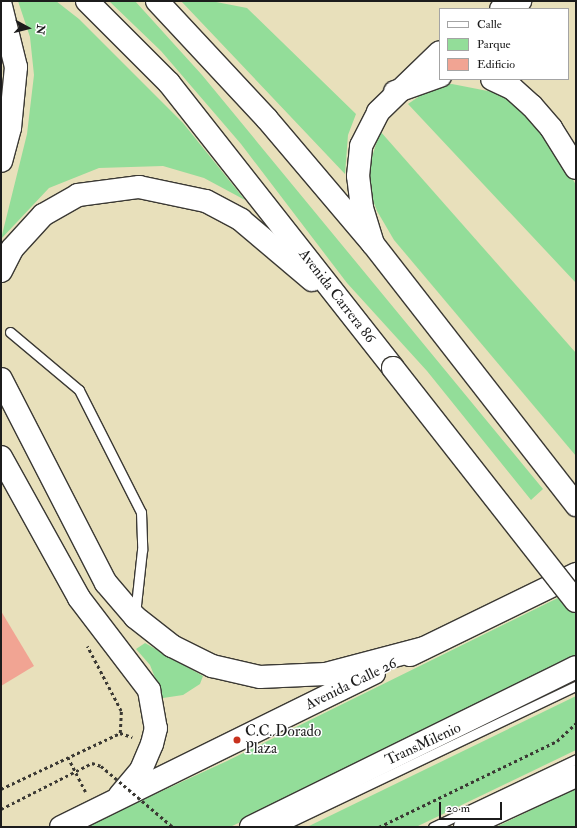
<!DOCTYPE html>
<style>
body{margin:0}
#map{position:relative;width:577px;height:828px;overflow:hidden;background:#e8e0bb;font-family:"IM FELL Double Pica",serif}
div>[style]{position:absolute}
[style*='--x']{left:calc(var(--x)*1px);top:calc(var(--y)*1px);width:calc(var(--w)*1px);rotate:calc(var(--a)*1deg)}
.green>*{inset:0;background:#93dd99}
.building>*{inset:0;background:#f1a493}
.path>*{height:2.5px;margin-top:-1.25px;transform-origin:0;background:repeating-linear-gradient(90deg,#3b3934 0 3px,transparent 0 6px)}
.roads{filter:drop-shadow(1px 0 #3b3934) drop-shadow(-1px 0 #3b3934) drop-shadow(0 1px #3b3934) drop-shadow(0 -1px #3b3934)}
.lane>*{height:9px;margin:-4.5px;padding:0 4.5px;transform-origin:4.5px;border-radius:4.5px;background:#fff}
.secondary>*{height:22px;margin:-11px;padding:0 11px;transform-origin:11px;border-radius:11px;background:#fff}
.primary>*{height:22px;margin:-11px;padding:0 11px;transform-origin:11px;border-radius:11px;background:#fff}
.path-bridge>*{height:2.5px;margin-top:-1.25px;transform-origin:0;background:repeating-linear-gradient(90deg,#3b3934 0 3px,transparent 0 6px)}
.bridges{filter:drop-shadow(1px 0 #3b3934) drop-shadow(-1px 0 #3b3934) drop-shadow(0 1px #3b3934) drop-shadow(0 -1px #3b3934)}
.primary-bridge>*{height:22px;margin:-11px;padding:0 11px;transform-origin:11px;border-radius:11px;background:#fff}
.dots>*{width:11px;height:11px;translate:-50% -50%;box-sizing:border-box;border:2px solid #fff;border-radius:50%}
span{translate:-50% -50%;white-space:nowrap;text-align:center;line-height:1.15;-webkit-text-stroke:3px #fff;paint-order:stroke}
.street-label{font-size:15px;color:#1c1c1c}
.poi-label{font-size:15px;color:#1c1c1c}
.left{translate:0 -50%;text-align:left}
.frame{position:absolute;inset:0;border:2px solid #1c1c1c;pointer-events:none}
.legend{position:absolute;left:439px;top:8px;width:130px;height:72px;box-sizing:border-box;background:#fff;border:1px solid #a4a4a4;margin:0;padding:5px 7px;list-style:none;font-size:12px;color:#1c1c1c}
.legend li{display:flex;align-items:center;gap:8px;height:20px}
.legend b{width:20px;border:1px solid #a4a4a4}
.north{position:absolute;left:8px;top:8px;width:40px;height:40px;-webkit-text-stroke:3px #fff;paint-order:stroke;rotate:97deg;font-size:11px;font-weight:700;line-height:16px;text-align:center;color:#1c1c1c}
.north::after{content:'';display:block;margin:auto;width:14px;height:18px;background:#1c1c1c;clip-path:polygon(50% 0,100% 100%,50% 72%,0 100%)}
.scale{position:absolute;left:439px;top:802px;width:63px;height:18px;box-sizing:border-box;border:2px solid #1c1c1c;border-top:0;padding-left:5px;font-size:12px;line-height:14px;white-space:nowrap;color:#1c1c1c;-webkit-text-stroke:3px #fff;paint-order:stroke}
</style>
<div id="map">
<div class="green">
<i style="clip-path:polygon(18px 1px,56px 1px,79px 19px,183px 123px,245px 200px,204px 178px,163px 166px,99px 168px,49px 188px,1px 239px,27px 134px,34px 75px,30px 37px)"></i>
<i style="clip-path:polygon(109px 1px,135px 1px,202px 75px,543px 489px,531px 500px,427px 371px,347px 283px,241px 144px,161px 51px)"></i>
<i style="clip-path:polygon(181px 1px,211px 1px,247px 8px,356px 114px,348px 135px,345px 174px)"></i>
<i style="clip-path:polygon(452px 84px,498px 93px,520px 108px,547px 134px,576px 185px,576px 283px,408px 104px,434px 86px)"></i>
<i style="clip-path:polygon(380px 131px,576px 353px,576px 456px,394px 240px,377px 211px,370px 193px,368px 170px)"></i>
<i style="clip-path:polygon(576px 589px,576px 659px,367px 762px,230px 827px,84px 827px,227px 761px)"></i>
<i style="clip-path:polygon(145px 643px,203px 676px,200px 684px,183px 695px,163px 698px,150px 665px,136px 649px)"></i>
<i style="clip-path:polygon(576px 696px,576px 750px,416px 827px,307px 827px)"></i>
<i style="clip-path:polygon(576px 789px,576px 827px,496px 827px,562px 795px)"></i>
</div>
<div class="building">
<i style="clip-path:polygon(1px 611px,34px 666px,1px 686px)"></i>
</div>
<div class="path">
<i style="--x:120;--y:733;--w:13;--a:18"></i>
<i style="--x:68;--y:757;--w:39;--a:63"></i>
<i style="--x:1;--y:789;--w:132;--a:-25.2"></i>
<i style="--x:120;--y:733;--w:22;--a:-87"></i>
<i style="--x:121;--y:711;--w:73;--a:-117.6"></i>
<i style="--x:379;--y:827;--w:198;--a:-25.8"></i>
<i style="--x:557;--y:741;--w:26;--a:-43"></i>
</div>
<div class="roads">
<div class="lane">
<i style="--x:10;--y:332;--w:90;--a:40"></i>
<i style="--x:79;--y:390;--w:137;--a:63.1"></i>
<i style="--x:141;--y:512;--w:38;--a:88"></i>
<i style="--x:142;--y:550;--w:64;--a:96.2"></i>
<i style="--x:280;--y:827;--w:328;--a:-25.5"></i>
<i style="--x:433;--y:827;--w:158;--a:-25.4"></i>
</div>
<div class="secondary">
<i style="--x:501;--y:9;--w:21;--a:-23"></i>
<i style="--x:373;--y:244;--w:38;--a:-107"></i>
<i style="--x:362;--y:208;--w:32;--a:-97"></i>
<i style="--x:358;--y:176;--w:30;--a:-84"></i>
<i style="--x:361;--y:146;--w:38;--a:-63"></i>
<i style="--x:378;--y:112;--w:86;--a:-44.1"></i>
</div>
<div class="primary">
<i style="--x:87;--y:1;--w:116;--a:45"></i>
<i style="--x:169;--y:83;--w:362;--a:51.8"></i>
<i style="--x:157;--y:1;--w:161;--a:47"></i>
<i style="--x:267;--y:119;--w:164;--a:49.7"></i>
<i style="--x:373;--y:244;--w:331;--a:52.1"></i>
<i style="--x:1;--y:6;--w:63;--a:76.2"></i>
<i style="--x:16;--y:67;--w:61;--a:95.6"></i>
<i style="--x:10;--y:128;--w:34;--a:105"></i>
<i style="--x:492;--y:79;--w:23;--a:25"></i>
<i style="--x:513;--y:89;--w:25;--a:42"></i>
<i style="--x:532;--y:106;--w:29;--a:49"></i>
<i style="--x:551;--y:128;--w:47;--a:58"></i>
<i style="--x:395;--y:92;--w:48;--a:-19.6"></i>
<i style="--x:1;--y:271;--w:25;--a:-63"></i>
<i style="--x:12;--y:249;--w:46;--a:-47.6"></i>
<i style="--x:43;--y:215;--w:40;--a:-29.7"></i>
<i style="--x:78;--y:195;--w:62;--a:-7.5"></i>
<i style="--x:139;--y:187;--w:68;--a:11.8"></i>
<i style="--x:206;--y:201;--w:40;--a:28"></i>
<i style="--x:241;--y:220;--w:93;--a:40.2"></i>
<i style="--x:1;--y:379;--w:229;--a:62.8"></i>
<i style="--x:106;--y:583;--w:45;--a:49.5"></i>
<i style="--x:135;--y:617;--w:47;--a:38.1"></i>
<i style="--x:172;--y:646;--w:45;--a:26.6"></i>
<i style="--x:212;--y:666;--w:49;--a:12.9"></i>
<i style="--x:260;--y:677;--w:66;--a:-2.6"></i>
<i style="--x:326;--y:674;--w:101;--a:-14.9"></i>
<i style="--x:1;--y:457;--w:161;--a:61"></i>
<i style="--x:79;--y:598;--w:116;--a:52.7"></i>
<i style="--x:149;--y:690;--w:39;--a:80"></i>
<i style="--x:156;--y:728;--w:16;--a:104"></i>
<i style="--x:152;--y:744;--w:28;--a:113"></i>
<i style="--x:141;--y:770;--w:33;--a:130"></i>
<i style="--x:410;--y:655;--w:185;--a:-26"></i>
<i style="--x:61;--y:827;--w:349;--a:-26.2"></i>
<i style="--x:251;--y:827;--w:362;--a:-26.2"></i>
<i style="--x:465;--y:827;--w:122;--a:-24.7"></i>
</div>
</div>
<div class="path-bridge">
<i style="--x:1;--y:809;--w:102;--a:-26.8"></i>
<i style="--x:92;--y:763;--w:9;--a:18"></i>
<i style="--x:101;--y:766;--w:94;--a:40.3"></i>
</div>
<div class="bridges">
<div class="primary-bridge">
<i style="--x:393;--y:368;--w:296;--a:51.9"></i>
</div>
</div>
<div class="dots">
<i style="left:237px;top:740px;background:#c8321e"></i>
</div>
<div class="street-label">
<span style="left:337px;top:296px;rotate:52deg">Avenida Carrera 86</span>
<span style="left:351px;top:684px;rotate:-26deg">Avenida Calle 26</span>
<span style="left:423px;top:744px;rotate:-25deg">TransMilenio</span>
</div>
<div class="poi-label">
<span class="left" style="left:245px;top:740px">C.C. Dorado<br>Plaza</span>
</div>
<div class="frame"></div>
<ul class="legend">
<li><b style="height:5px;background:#fff"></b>Calle</li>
<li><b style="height:11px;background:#93dd99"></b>Parque</li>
<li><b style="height:11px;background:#f1a493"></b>Edificio</li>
</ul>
<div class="north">N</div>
<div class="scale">20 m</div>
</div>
